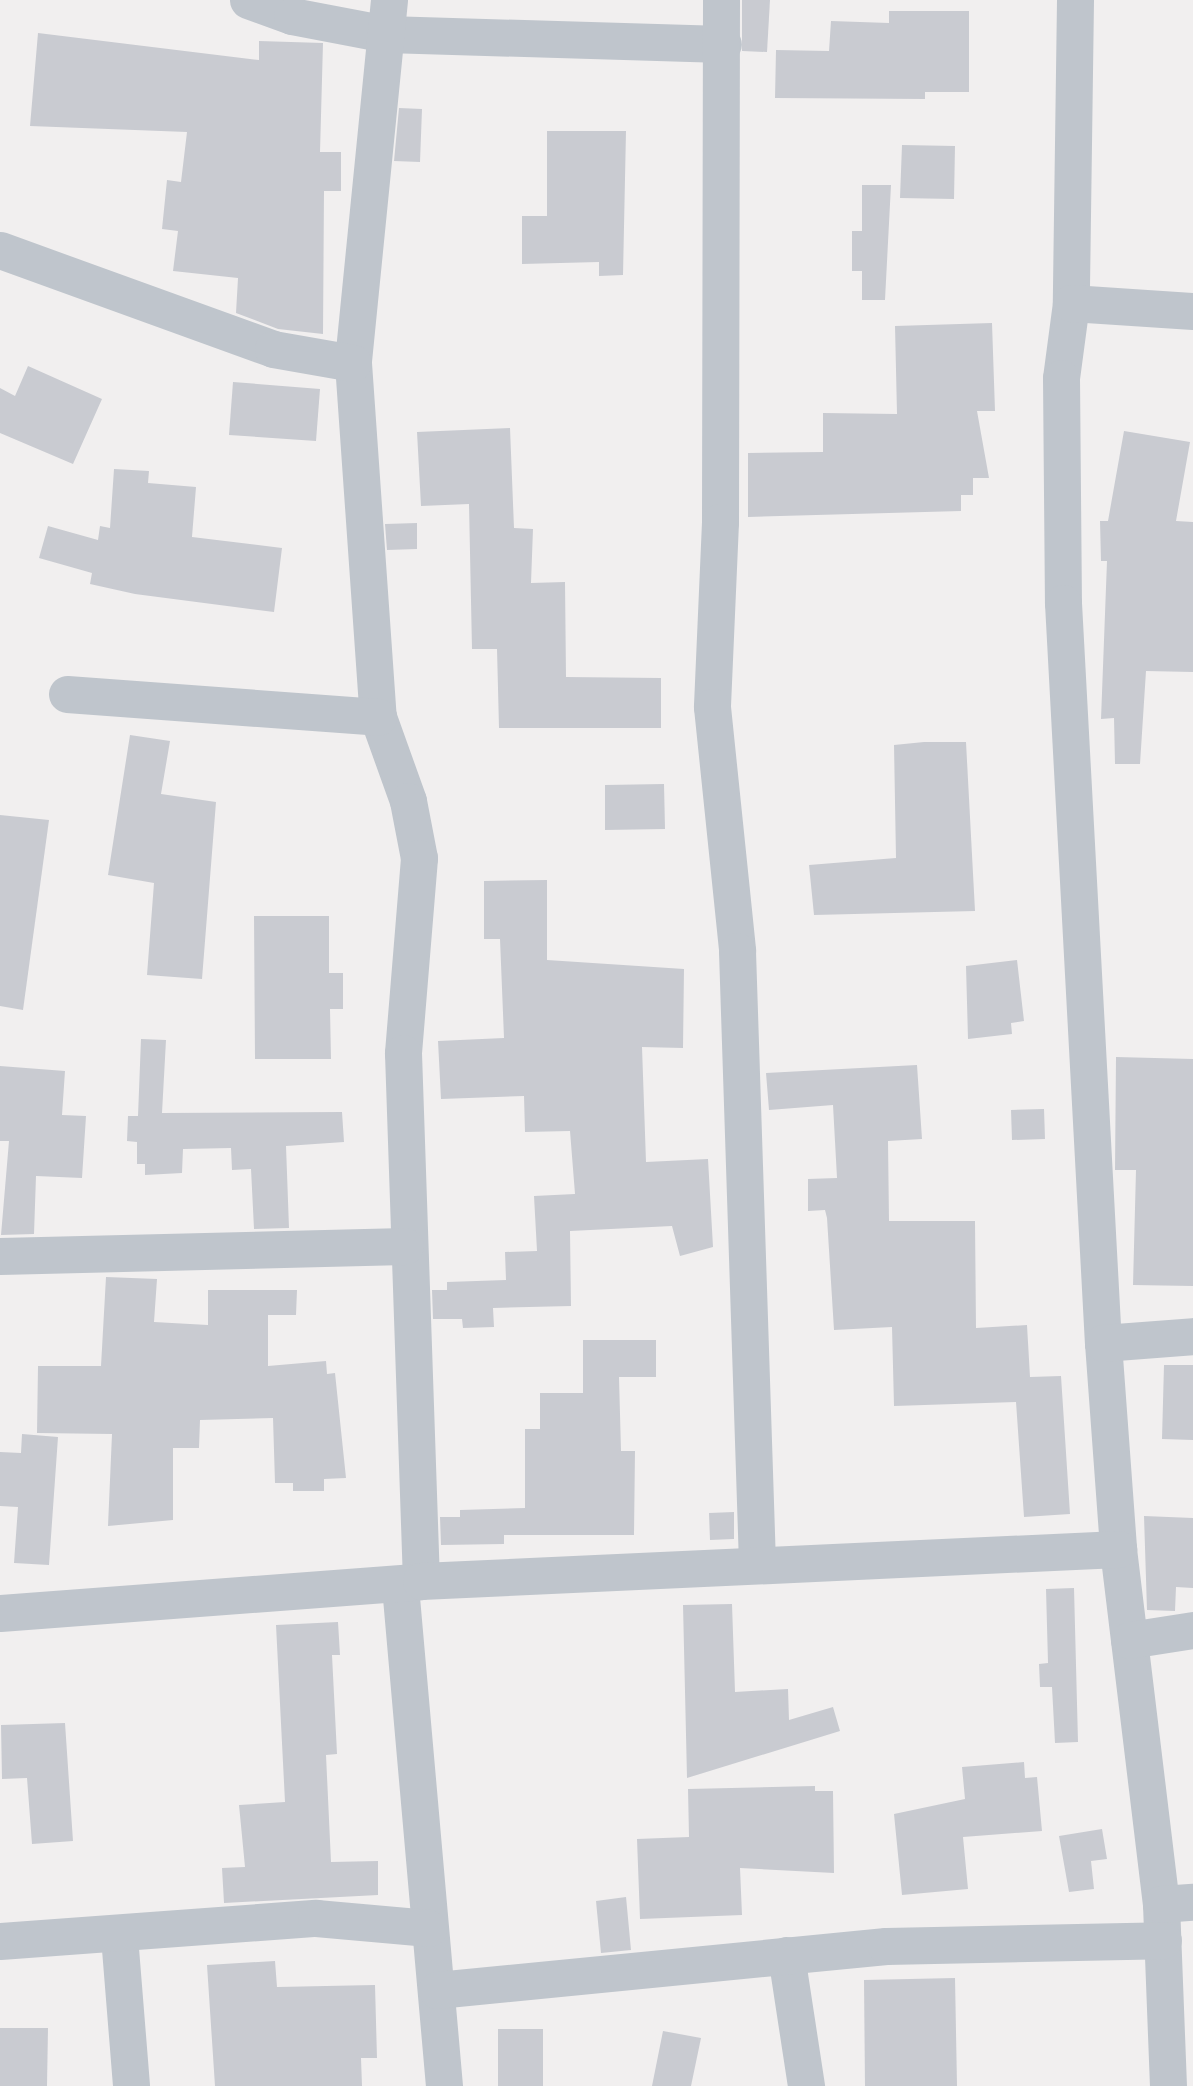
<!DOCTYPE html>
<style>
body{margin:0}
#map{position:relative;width:1193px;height:2086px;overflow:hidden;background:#f1efef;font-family:Arial,sans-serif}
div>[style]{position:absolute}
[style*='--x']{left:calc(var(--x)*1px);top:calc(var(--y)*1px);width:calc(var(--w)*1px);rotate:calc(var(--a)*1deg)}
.building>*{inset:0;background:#c9cbd1}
.street>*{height:37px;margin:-18.5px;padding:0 18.5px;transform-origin:18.5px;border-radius:18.5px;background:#bfc5cc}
span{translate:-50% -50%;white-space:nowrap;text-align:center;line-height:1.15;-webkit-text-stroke:5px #fff;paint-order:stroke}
</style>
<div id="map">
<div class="building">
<i style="clip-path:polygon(742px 0,770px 0,767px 52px,742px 51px)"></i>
<i style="clip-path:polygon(889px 11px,969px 11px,969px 92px,925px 92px,925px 99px,775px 98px,776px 50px,829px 51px,831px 21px,889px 23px)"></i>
<i style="clip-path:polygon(38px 33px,259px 60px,259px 41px,323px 43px,320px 152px,341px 152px,341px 191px,324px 191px,323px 334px,278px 329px,236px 313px,238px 278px,173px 271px,178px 231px,162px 229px,167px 180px,181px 182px,187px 132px,30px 126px)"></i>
<i style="clip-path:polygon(399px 108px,422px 109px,420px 162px,394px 161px)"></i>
<i style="clip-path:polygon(547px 131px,626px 131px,623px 275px,599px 276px,599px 262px,522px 264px,522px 216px,547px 216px)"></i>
<i style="clip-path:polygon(902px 145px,955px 146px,954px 199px,900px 198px)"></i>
<i style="clip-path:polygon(862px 185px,891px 185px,885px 300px,862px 300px,862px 271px,852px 271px,852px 231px,862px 231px)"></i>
<i style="clip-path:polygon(992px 323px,995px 411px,977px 411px,989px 478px,973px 478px,973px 495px,961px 495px,961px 511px,748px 517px,748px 453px,823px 452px,823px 413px,897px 414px,895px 326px)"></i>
<i style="clip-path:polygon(28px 366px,102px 399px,73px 464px,0 433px,0 388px,15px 396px)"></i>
<i style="clip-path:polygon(233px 382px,320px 389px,316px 441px,229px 435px)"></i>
<i style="clip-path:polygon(510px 428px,514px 528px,533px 529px,531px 583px,565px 582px,566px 677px,661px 678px,661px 728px,499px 728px,497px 649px,472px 649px,469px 504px,421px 506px,417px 432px)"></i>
<i style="clip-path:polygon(1124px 431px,1190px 442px,1176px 521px,1193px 522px,1193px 672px,1146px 671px,1140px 764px,1115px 764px,1114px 718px,1101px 719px,1107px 561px,1101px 561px,1100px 521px,1108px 521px)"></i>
<i style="clip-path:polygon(114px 469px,149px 471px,148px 483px,196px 487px,192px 537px,282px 548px,274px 612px,135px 594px,90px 584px,92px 573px,39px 558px,48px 526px,98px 540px,100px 526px,110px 528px)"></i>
<i style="clip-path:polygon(417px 523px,417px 549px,387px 550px,385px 524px)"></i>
<i style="clip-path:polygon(130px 735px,170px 741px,161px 794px,216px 802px,202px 979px,147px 975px,154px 883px,108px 875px)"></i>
<i style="clip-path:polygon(924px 742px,966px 742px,975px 911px,814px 915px,809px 865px,896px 858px,894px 745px)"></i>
<i style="clip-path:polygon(664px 784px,665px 829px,605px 830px,605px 785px)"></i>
<i style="clip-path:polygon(0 815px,49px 820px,23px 1010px,0 1006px)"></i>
<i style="clip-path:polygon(547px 880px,547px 960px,684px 969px,683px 1048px,642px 1047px,646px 1162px,708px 1159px,713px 1247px,680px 1256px,672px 1226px,570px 1231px,571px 1306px,493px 1308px,494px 1327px,463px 1328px,462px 1319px,433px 1319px,432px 1290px,447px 1290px,447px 1282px,506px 1280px,505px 1252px,537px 1251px,534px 1196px,575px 1194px,570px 1131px,525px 1132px,524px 1096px,441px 1099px,438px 1041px,504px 1038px,500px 939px,484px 939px,484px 881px)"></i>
<i style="clip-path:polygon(254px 916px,329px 916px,329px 973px,343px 973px,343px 1009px,330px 1009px,331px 1059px,255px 1059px)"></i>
<i style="clip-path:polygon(1017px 960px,1024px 1021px,1011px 1023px,1012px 1034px,968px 1039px,966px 966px)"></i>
<i style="clip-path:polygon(141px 1039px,166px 1040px,162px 1113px,342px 1112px,344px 1142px,286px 1146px,289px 1228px,254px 1229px,251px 1169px,232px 1170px,231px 1148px,183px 1149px,182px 1173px,145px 1175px,145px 1164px,137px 1164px,137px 1142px,127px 1141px,128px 1116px,138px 1116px)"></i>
<i style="clip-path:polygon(1116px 1057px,1193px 1059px,1193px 1286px,1133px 1285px,1136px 1170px,1115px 1170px)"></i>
<i style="clip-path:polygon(917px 1065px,922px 1139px,888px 1141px,889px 1221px,975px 1221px,976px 1328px,1027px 1325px,1030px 1377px,1061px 1376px,1070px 1514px,1024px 1517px,1016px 1402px,894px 1406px,892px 1327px,834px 1330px,827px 1218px,825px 1210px,808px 1211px,808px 1179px,837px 1178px,833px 1105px,769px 1110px,766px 1073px)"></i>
<i style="clip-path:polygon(0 1066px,65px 1071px,62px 1115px,86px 1116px,82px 1178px,36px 1176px,34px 1234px,1px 1235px,9px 1141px,0 1141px)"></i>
<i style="clip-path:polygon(1044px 1109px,1045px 1139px,1012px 1140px,1011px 1110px)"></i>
<i style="clip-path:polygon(106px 1277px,157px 1279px,154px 1322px,208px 1325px,208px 1290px,297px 1290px,296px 1315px,268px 1315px,268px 1366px,326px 1361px,327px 1374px,335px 1373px,346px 1478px,324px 1479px,324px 1491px,293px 1491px,293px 1483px,275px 1483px,273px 1418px,200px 1420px,199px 1448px,173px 1448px,173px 1520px,108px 1526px,112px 1434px,37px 1433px,38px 1366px,101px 1366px)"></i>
<i style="clip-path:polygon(583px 1340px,656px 1340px,656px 1377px,619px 1377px,621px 1451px,635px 1451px,634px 1535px,504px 1535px,504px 1544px,441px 1545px,440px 1517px,460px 1517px,460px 1510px,525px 1508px,525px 1429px,540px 1429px,540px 1393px,583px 1393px)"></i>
<i style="clip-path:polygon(1164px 1365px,1193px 1365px,1193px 1440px,1162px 1439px)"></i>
<i style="clip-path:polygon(22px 1434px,58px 1437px,49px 1565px,14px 1563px,18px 1507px,0 1506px,0 1452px,21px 1453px)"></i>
<i style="clip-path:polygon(734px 1512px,734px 1539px,710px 1540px,709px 1513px)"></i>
<i style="clip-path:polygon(1144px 1516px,1193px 1518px,1193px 1588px,1176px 1587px,1175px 1611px,1147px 1610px)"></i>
<i style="clip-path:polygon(1074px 1588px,1078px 1742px,1055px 1743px,1052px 1687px,1040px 1687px,1039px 1664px,1048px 1663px,1046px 1589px)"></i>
<i style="clip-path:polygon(732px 1604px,735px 1692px,788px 1689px,789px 1720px,833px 1707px,840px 1731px,687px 1778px,683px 1605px)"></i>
<i style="clip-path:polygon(338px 1622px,340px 1655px,332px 1655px,337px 1754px,326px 1755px,331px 1862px,378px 1861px,378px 1895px,224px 1903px,222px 1868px,245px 1867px,239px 1805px,285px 1802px,276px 1625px)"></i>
<i style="clip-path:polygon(65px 1723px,73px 1841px,32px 1844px,27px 1778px,2px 1779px,1px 1725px)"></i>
<i style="clip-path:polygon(1024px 1762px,1025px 1778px,1037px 1777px,1042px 1831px,963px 1837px,968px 1889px,902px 1895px,894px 1814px,965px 1799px,962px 1767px)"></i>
<i style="clip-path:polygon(815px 1786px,815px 1791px,833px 1791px,834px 1873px,740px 1868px,742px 1915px,640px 1919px,637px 1839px,689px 1837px,688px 1789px)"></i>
<i style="clip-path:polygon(1102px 1829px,1107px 1859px,1091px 1861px,1094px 1889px,1069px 1892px,1059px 1836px)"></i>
<i style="clip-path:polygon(626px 1897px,631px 1950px,601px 1953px,596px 1901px)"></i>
<i style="clip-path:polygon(275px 1961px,277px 1987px,375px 1985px,377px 2058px,361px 2058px,362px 2086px,215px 2086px,207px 1965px)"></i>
<i style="clip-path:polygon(955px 1978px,957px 2086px,865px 2086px,864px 1980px)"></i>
<i style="clip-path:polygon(0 2028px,48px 2028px,47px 2086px,0 2086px)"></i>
<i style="clip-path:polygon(498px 2029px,543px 2029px,543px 2086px,498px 2086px)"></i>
<i style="clip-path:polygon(663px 2031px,701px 2038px,691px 2086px,652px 2086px)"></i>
</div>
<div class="street">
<i style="--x:248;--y:0;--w:47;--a:20"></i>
<i style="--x:292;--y:16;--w:96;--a:10.8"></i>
<i style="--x:386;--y:34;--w:337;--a:1.7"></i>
<i style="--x:389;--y:0;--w:365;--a:95.7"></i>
<i style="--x:353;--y:363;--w:355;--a:86"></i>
<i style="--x:378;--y:717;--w:89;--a:70.3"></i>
<i style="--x:408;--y:801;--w:58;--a:79.1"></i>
<i style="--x:419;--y:858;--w:196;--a:94.7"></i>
<i style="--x:403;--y:1053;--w:528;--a:88.05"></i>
<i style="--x:721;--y:0;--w:522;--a:90.11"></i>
<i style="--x:720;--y:522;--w:185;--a:92.5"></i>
<i style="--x:712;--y:707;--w:245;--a:84.1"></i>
<i style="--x:737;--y:951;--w:612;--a:88.13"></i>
<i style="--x:1075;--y:0;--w:303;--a:90.8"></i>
<i style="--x:1071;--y:303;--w:76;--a:97.6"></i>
<i style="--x:1061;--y:378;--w:225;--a:89.5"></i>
<i style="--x:1063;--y:603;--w:741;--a:86.91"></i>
<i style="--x:1103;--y:1343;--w:207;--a:85.8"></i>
<i style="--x:1118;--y:1549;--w:358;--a:83.1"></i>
<i style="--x:1161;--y:1904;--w:182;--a:87.8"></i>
<i style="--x:0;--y:250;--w:290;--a:19.9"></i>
<i style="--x:273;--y:349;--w:81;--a:9.9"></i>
<i style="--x:1071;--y:303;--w:122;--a:3.8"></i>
<i style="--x:67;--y:694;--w:312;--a:4.2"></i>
<i style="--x:0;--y:1256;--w:405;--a:-1.4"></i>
<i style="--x:1103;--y:1343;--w:90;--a:-4.4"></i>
<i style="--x:400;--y:1586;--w:502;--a:84.97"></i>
<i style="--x:0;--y:1613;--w:422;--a:-4.3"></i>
<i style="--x:421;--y:1581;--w:698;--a:-2.63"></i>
<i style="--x:1129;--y:1640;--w:65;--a:-8.9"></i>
<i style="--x:1161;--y:1904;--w:32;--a:-4"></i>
<i style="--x:119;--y:1936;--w:150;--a:85.4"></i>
<i style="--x:0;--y:1941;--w:317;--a:-4.2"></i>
<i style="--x:316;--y:1918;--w:113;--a:5.1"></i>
<i style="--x:786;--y:1955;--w:133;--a:81.3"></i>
<i style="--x:437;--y:1990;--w:451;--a:-5.6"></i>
<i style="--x:886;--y:1946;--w:277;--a:-1.2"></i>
</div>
</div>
